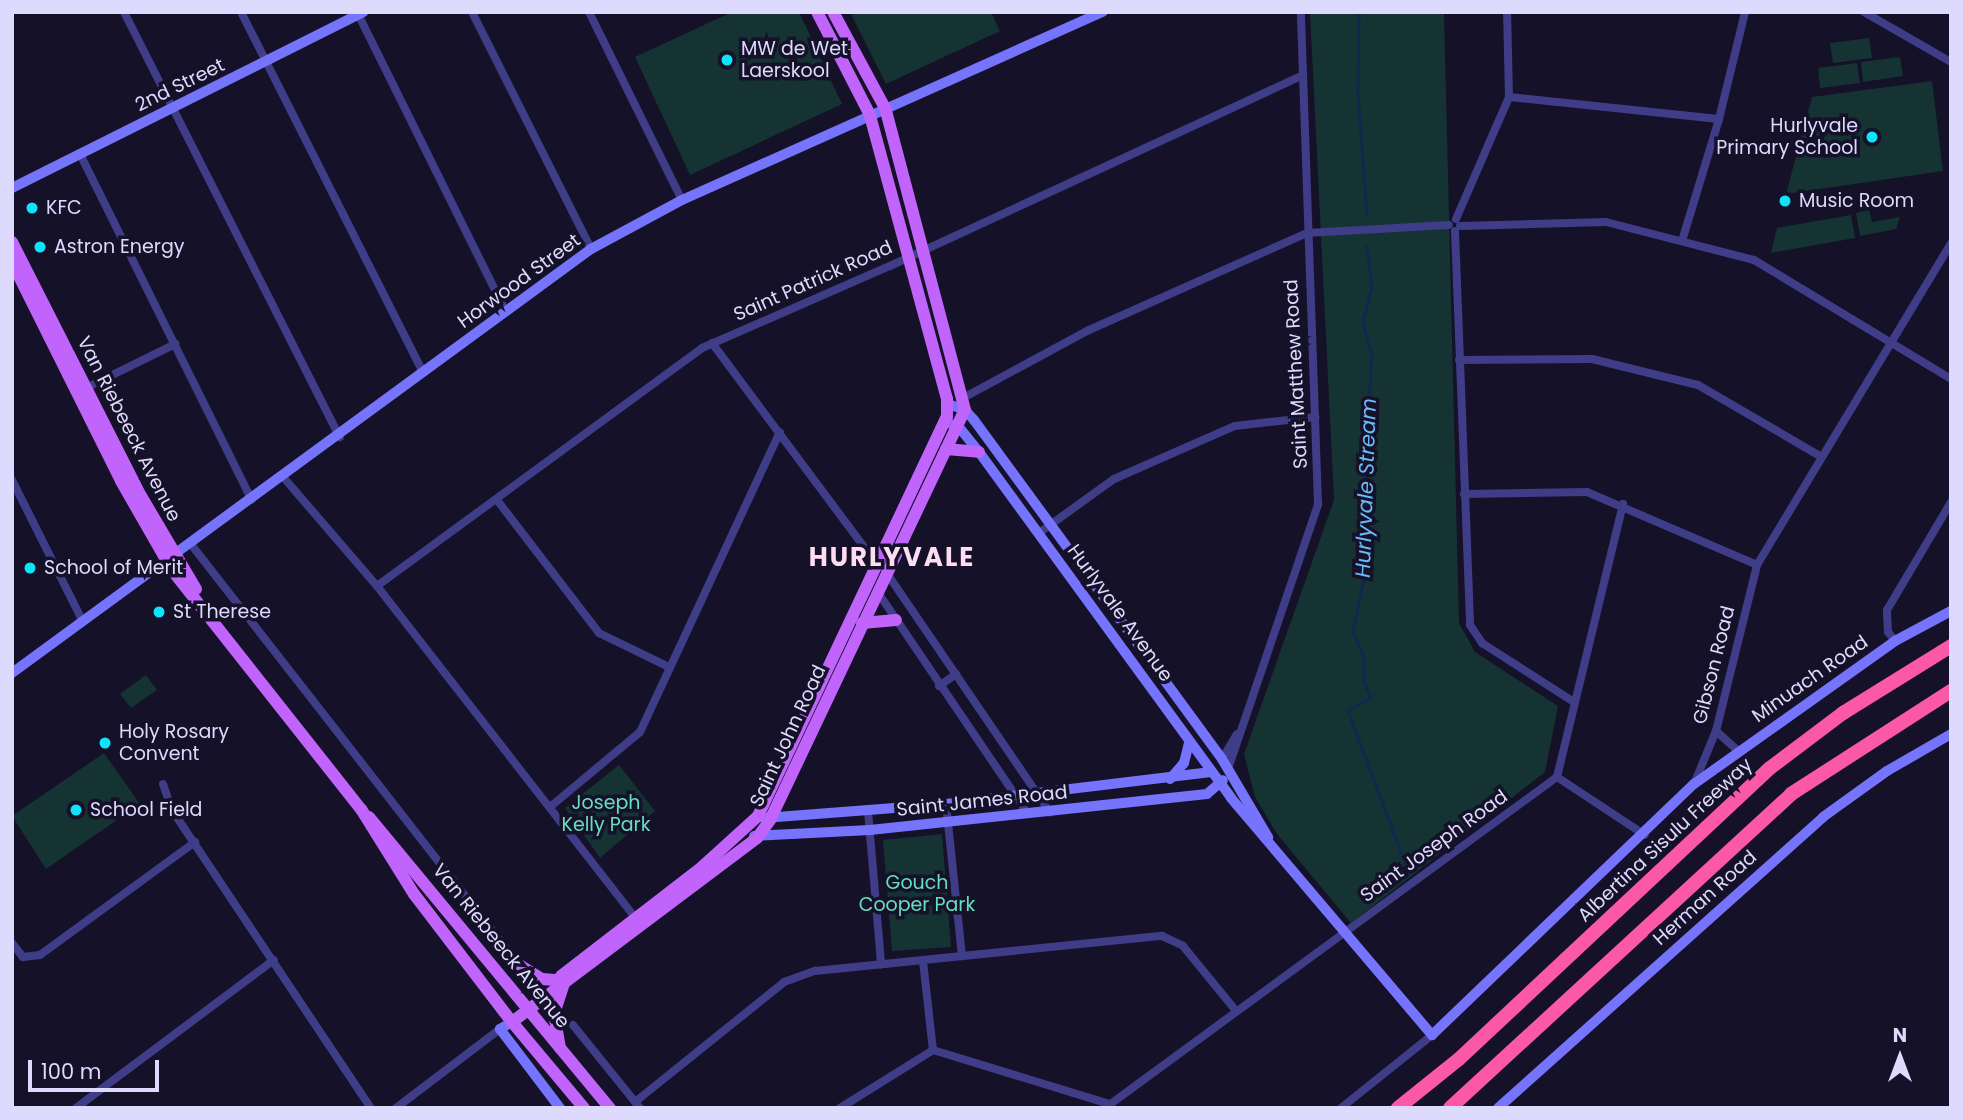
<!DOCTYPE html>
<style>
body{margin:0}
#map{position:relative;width:1963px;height:1120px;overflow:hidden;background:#151129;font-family:Poppins,sans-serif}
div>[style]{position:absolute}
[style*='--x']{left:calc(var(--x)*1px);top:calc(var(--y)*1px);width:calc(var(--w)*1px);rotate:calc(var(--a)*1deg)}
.green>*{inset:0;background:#143332}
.stream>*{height:2.5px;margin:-1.25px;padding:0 1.25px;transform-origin:1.25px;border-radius:1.25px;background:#10284e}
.street>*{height:8px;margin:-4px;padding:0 4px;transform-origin:4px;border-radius:4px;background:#3f3d87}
.secondary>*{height:10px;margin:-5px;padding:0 5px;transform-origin:5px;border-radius:5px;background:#7674fc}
.primary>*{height:12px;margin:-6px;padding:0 6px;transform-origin:6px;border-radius:6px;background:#c164fb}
.highway>*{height:14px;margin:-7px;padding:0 7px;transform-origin:7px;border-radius:7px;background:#fb58a8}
.dots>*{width:19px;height:19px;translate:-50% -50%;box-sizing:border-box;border:4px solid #151129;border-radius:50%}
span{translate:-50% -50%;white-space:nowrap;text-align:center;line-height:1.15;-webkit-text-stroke:7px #151129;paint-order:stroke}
.poi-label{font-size:19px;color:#dedafe}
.left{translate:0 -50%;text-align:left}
.right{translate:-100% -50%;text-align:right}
.street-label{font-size:19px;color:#dedafe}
.park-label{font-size:19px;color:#67debf}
.water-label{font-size:21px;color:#6bbafb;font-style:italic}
.district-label{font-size:26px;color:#fedcf2;font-weight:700;letter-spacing:2px}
.frame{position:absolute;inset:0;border:14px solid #dedafe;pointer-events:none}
.north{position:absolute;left:1865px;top:1022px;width:70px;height:70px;-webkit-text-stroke:5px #151129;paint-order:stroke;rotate:0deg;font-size:19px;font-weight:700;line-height:28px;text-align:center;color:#dedafe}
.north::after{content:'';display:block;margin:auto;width:24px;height:32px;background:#dedafe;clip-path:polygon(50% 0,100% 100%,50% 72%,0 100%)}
.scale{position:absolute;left:28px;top:1060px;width:131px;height:32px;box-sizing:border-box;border:4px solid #dedafe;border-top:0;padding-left:9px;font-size:21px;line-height:24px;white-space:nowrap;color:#dedafe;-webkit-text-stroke:5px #151129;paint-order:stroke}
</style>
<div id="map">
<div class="green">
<i style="clip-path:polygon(732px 12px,799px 12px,842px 104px,690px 175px,635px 57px)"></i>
<i style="clip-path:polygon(850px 12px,991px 12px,1000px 31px,886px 84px)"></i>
<i style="clip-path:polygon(1310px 12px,1444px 12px,1459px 623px,1475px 652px,1558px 706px,1545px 772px,1351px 923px,1277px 834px,1255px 797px,1244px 754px,1334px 500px)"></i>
<i style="clip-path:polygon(1869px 38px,1872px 58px,1833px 63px,1830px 43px)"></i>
<i style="clip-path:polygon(1900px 57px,1903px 76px,1863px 82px,1861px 62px)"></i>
<i style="clip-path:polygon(1857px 63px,1860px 83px,1820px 88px,1818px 68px)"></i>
<i style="clip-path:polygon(1932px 81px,1943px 171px,1786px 194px,1812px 97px)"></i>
<i style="clip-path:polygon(1869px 210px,1872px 222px,1900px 217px,1896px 229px,1860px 236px,1856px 213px)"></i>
<i style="clip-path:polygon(1851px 215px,1855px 238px,1771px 253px,1777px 228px)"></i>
<i style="clip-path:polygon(146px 675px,157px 690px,131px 708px,120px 694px)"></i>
<i style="clip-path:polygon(104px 753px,140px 804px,46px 869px,12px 816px)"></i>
<i style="clip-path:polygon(619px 765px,655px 811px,600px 858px,565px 808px)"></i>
<i style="clip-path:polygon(942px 834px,951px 947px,892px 951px,883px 840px)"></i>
</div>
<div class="stream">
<i style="--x:1359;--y:12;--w:82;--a:90.7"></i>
<i style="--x:1358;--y:94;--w:119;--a:85.7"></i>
<i style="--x:1367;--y:245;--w:43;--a:83.4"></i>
<i style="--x:1372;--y:288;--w:35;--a:105"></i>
<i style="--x:1363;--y:322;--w:34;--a:75"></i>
<i style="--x:1372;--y:355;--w:182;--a:93.8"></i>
<i style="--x:1360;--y:537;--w:42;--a:84.6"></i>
<i style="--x:1364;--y:579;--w:53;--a:101.9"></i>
<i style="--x:1353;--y:631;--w:28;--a:67"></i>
<i style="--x:1364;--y:657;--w:25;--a:90"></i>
<i style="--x:1364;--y:682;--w:17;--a:66"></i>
<i style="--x:1371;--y:698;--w:26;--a:151"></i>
<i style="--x:1348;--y:711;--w:173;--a:69.4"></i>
</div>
<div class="street">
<i style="--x:124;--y:12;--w:477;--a:63.1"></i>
<i style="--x:241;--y:12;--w:404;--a:63.2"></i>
<i style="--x:357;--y:12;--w:335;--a:63.6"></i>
<i style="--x:472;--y:12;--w:265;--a:63.3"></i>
<i style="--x:589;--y:12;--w:210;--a:63.7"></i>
<i style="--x:1864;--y:12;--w:100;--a:29.9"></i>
<i style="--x:1509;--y:97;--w:211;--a:6"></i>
<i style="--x:80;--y:154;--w:386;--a:63.6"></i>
<i style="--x:1456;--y:219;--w:133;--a:-66.5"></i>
<i style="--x:1509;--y:97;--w:85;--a:-91.3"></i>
<i style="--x:1460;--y:226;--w:146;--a:-1.6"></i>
<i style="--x:1606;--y:222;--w:153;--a:14.4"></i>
<i style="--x:1754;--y:260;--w:230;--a:31.1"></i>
<i style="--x:1455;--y:231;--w:394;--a:87.8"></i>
<i style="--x:1470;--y:625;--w:22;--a:56"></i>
<i style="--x:1482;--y:643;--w:109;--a:32.7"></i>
<i style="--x:1682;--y:241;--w:127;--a:-73.1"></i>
<i style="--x:1719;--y:119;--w:110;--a:-76.3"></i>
<i style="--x:712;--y:343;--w:273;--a:53.3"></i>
<i style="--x:1459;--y:360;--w:133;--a:-0.4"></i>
<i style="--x:1592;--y:359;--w:109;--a:13.8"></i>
<i style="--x:1698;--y:385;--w:141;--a:30.2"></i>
<i style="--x:84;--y:389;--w:102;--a:-26.3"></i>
<i style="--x:963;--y:398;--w:143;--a:-28.4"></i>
<i style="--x:1089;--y:330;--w:239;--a:-24"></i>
<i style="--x:1307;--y:233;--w:142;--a:-3.2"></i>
<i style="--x:284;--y:478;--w:143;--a:49.3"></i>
<i style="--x:377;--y:586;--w:425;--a:52.1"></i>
<i style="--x:12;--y:480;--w:159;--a:63.4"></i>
<i style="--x:1464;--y:494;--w:123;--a:-0.9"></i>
<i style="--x:1587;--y:492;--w:185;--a:23.2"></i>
<i style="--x:497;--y:500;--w:168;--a:52.5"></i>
<i style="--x:599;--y:633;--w:78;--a:25.9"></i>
<i style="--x:1039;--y:533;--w:92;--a:-35.8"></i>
<i style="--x:1114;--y:479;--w:132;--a:-23.7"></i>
<i style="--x:1235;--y:426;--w:81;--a:-6.4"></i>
<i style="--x:190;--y:543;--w:577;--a:52.04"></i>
<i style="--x:879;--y:556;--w:17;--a:66"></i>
<i style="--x:886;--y:572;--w:291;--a:55.7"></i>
<i style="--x:377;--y:586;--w:403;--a:-36.2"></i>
<i style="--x:702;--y:348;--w:205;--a:-23.6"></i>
<i style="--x:890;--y:266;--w:455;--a:-24.8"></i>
<i style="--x:877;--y:591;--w:269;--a:55.9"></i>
<i style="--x:1895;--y:641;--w:11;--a:-128"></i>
<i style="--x:1888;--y:632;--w:22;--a:-93"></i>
<i style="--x:1887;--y:610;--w:126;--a:-59.3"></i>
<i style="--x:939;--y:686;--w:21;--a:-35"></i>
<i style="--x:1716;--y:731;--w:30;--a:42"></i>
<i style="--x:1222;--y:759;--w:29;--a:-59"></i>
<i style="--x:1228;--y:769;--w:280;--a:-71.2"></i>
<i style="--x:1318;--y:504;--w:492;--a:-92"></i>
<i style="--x:1557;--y:777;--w:105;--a:33.4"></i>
<i style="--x:163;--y:784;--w:28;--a:71"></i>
<i style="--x:172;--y:810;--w:358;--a:56.3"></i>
<i style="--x:1694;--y:784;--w:57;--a:-67.5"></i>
<i style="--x:1716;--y:731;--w:171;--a:-76.1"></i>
<i style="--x:1757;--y:565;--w:376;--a:-58.9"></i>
<i style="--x:946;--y:804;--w:153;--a:84"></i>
<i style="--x:550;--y:807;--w:117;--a:-39.8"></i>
<i style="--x:640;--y:732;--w:331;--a:-65"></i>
<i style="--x:868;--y:811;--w:154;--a:85.1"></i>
<i style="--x:12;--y:943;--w:18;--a:52"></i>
<i style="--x:23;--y:957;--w:17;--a:-7"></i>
<i style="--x:40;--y:955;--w:192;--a:-36.1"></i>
<i style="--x:923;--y:961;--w:90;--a:83.6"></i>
<i style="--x:573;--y:1025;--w:107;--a:51.1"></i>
<i style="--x:635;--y:1102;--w:191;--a:-38.8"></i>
<i style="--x:784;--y:982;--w:33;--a:-20"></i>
<i style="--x:815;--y:971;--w:349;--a:-5.8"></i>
<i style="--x:1162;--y:936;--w:23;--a:25"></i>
<i style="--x:1183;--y:946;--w:84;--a:50.8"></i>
<i style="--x:76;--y:1108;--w:247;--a:-36.8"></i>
<i style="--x:396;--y:1108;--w:131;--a:-37.2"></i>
<i style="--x:840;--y:1108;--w:110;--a:-31.9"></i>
<i style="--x:933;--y:1050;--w:185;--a:17"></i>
<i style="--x:1105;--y:1108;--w:560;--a:-36.22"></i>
<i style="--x:1557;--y:777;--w:281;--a:-76.4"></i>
<i style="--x:1341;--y:1108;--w:117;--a:-38.7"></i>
</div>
<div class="secondary">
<i style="--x:12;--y:188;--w:393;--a:-26.6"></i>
<i style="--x:948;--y:404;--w:18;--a:19"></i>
<i style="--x:965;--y:410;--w:13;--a:48"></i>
<i style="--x:974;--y:420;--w:420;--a:53.8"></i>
<i style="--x:1222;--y:759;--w:91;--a:59.5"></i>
<i style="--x:951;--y:424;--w:7;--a:16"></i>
<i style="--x:958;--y:426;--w:33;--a:51"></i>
<i style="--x:979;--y:452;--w:428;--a:53.9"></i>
<i style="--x:1231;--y:798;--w:311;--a:49.7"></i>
<i style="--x:1432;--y:1035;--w:363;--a:-43.8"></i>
<i style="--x:1694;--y:784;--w:247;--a:-35.4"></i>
<i style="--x:1895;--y:641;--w:64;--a:-28.2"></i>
<i style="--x:12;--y:673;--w:718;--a:-36.22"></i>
<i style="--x:591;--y:249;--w:103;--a:-28.3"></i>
<i style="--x:682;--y:200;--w:461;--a:-24.1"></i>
<i style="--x:1170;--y:779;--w:21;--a:-49"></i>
<i style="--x:1184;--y:763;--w:21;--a:-76"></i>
<i style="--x:764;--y:818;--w:183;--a:-4.4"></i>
<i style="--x:946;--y:804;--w:267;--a:-6.9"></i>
<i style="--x:754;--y:836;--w:116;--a:-3"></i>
<i style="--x:870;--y:830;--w:339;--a:-6.1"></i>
<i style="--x:1207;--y:794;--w:21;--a:-41"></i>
<i style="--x:512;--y:1022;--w:14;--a:150"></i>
<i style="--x:500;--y:1029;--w:99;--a:52.8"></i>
<i style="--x:1498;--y:1108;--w:436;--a:-41.8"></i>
<i style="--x:1823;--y:817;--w:79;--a:-35.7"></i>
<i style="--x:1887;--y:771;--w:74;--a:-30"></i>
</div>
<div class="primary">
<i style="--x:12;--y:242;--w:285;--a:63.1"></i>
<i style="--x:141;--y:496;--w:108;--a:59.4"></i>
<i style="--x:12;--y:262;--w:245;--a:63.5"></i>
<i style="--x:121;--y:481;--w:103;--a:60.2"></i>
<i style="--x:172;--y:570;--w:305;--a:51.7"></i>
<i style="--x:361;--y:809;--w:100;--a:58.1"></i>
<i style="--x:414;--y:894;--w:161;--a:52.6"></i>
<i style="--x:512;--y:1022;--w:112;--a:50.1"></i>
<i style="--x:946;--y:449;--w:33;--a:5"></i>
<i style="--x:862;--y:623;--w:34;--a:-5"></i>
<i style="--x:369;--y:817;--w:378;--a:50.4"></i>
<i style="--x:521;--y:966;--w:25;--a:32"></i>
<i style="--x:542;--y:979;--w:13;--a:4"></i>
<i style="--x:561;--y:976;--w:178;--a:-37.7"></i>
<i style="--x:702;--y:867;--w:76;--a:-42.3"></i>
<i style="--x:758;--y:816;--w:442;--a:-64.7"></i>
<i style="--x:947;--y:416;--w:17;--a:-90"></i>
<i style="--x:947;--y:399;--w:294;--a:-105.2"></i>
<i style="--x:870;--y:115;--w:116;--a:-117.2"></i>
<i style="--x:512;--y:1022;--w:306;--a:-36.9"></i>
<i style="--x:757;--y:838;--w:22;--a:-54"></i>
<i style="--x:770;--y:820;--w:454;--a:-64.6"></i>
<i style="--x:965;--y:410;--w:312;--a:-104.8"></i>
<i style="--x:885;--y:108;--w:109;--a:-118.4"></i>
<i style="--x:560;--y:1048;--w:35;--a:-100"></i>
<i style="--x:554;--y:1014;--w:32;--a:-72"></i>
</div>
<div class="highway">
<i style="--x:1398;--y:1108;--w:78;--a:-38.8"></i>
<i style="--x:1459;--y:1059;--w:426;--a:-43.1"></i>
<i style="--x:1770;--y:768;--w:91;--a:-37"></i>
<i style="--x:1843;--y:713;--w:127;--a:-31.8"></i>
<i style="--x:1450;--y:1108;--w:464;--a:-42.6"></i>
<i style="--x:1791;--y:794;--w:190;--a:-32.8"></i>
</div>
<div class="dots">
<i style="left:727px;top:60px;background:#0be4f9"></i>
<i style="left:1872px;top:137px;background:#0be4f9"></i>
<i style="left:1785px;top:201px;background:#0be4f9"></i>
<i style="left:32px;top:208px;background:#0be4f9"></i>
<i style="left:40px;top:247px;background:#0be4f9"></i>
<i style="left:30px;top:568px;background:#0be4f9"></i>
<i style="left:159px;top:612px;background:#0be4f9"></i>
<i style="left:105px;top:743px;background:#0be4f9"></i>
<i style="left:76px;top:810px;background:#0be4f9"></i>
</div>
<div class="poi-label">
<span class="left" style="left:741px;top:60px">MW de Wet<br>Laerskool</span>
<span class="right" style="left:1858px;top:137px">Hurlyvale<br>Primary School</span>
<span class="left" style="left:1799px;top:201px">Music Room</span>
<span class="left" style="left:46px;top:208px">KFC</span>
<span class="left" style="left:54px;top:247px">Astron Energy</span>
<span class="left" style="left:44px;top:568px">School of Merit</span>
<span class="left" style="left:173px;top:612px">St Therese</span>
<span class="left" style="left:119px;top:743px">Holy Rosary<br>Convent</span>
<span class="left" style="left:90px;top:810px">School Field</span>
</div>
<div class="street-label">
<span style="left:180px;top:85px;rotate:-26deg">2nd Street</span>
<span style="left:519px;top:281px;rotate:-36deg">Horwood Street</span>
<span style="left:813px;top:281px;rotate:-24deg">Saint Patrick Road</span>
<span style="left:1296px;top:374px;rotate:-93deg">Saint Matthew Road</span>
<span style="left:129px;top:429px;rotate:63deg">Van Riebeeck Avenue</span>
<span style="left:1120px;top:613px;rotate:54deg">Hurlyvale Avenue</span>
<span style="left:1714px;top:665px;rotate:-76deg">Gibson Road</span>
<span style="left:1810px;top:679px;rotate:-35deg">Minuach Road</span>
<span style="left:788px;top:736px;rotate:-65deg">Saint John Road</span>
<span style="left:982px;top:801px;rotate:-6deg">Saint James Road</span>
<span style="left:1665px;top:840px;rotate:-43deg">Albertina Sisulu Freeway</span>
<span style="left:1434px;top:846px;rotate:-36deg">Saint Joseph Road</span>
<span style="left:1705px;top:898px;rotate:-42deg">Herman Road</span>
<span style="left:501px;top:946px;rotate:51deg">Van Riebeeck Avenue</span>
</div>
<div class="park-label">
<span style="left:606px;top:814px">Joseph<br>Kelly Park</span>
<span style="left:917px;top:894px">Gouch<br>Cooper Park</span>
</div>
<div class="water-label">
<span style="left:1366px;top:488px;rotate:-88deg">Hurlyvale Stream</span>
</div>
<div class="district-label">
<span style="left:892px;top:558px">HURLYVALE</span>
</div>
<div class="frame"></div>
<div class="north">N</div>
<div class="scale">100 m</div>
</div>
